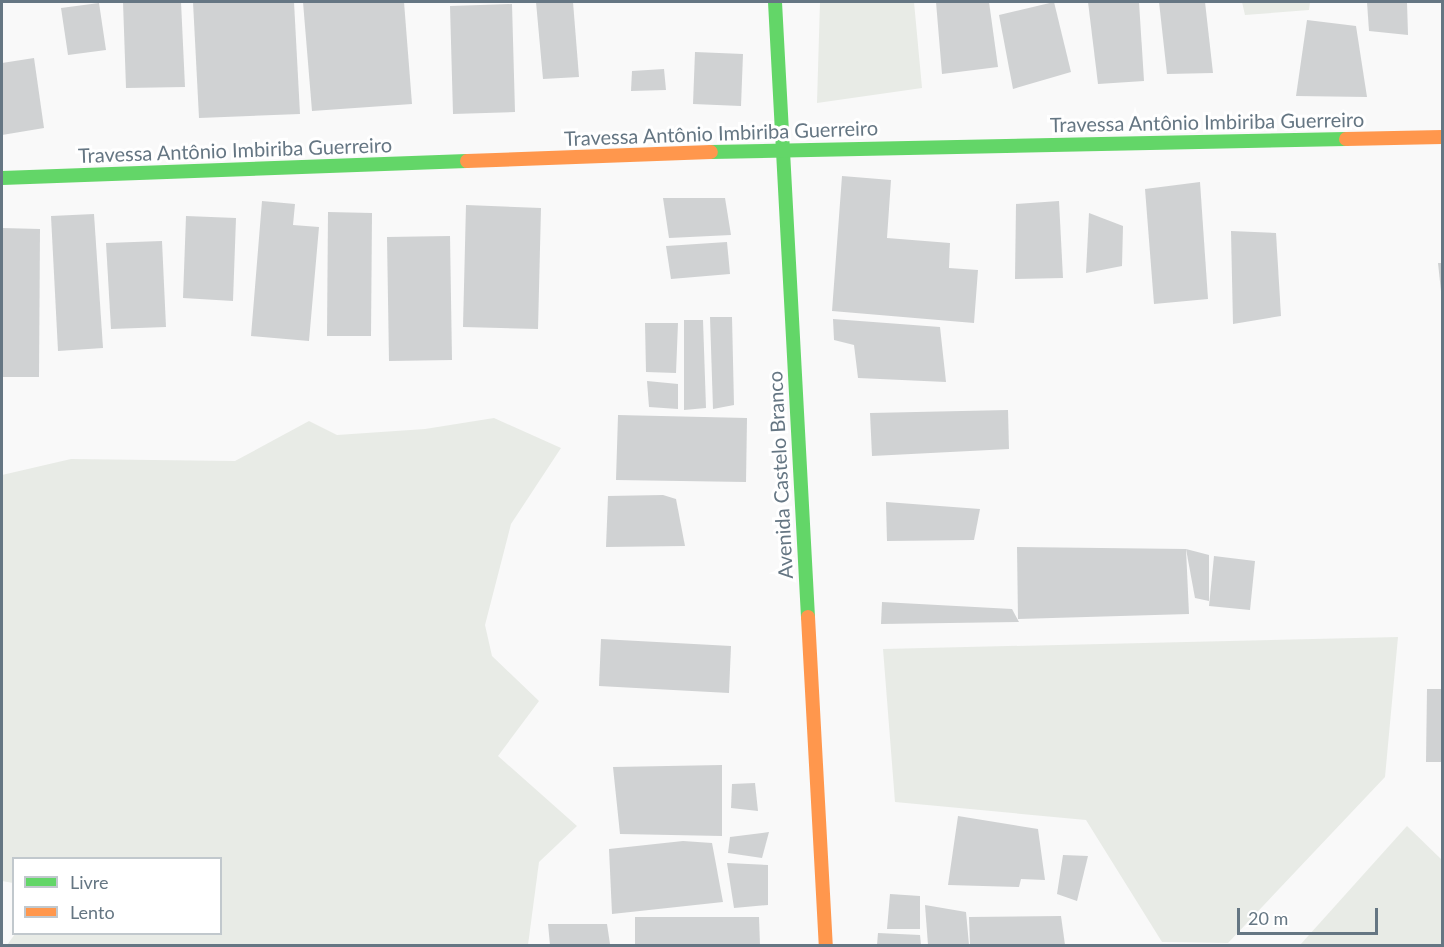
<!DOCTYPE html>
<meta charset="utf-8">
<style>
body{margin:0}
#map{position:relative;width:1444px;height:947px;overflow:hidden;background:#f9f9f9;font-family:Lato,sans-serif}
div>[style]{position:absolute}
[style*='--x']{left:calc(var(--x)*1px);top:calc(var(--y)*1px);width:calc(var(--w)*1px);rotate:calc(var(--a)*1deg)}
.green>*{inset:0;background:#e8ebe6}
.building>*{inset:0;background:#d0d2d3}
.fast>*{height:14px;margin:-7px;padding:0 7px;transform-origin:7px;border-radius:7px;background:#63d668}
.slow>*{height:14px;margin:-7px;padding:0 7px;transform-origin:7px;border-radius:7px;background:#ff974d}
span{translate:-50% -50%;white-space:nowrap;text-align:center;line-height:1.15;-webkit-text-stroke:6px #fff;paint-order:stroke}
.street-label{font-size:20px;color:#657683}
.frame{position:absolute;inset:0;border:3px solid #657683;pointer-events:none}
.legend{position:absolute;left:12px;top:857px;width:210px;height:78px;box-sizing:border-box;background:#fff;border:2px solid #c1c8cd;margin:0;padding:8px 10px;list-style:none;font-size:18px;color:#657683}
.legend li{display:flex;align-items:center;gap:12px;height:30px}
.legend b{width:30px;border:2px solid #c1c8cd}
.scale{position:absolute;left:1237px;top:908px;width:141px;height:27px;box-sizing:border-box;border:3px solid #657683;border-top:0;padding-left:8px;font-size:18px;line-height:21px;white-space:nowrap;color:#657683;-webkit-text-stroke:4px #fff;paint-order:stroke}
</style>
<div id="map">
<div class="green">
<i style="clip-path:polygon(820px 2px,914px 2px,922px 88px,817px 103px)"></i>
<i style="clip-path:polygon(1242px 2px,1310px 2px,1309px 10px,1245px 15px)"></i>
<i style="clip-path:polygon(494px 418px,561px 448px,511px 524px,485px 625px,492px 656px,539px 701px,498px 756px,577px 826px,539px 862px,528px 945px,7px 945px,15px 934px,220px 934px,220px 858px,14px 858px,13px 883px,2px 881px,2px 475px,71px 459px,235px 461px,309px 421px,337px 435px,425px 429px)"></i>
<i style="clip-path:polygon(1398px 637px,1385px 777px,1228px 943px,1162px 942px,1086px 820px,895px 802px,883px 649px)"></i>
<i style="clip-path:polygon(1407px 826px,1442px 860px,1442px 945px,1300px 945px)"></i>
</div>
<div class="building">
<i style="clip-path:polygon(123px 2px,181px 2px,185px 87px,126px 88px)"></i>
<i style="clip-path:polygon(193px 2px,294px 2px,300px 114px,199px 118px)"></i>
<i style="clip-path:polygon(303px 2px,404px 2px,412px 104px,312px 111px)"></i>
<i style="clip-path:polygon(536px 2px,573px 2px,579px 77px,543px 79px)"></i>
<i style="clip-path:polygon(936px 2px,989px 2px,998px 67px,942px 74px)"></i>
<i style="clip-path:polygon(1054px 2px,1071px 72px,1013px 89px,999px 15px)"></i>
<i style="clip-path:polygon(1088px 2px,1139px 2px,1144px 81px,1098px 84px)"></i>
<i style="clip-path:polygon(1159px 2px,1205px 2px,1213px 73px,1167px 74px)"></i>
<i style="clip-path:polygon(1367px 2px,1407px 2px,1408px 35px,1369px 31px)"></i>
<i style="clip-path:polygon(99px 3px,106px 50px,68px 55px,61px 8px)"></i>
<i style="clip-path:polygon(512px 4px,515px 112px,453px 114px,450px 6px)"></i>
<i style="clip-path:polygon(1307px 20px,1356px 26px,1367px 97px,1296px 96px)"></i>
<i style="clip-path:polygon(695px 52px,743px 54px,741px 106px,693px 104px)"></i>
<i style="clip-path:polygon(34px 58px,44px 128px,2px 135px,2px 63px)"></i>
<i style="clip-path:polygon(664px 69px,666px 90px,631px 91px,632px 71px)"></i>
<i style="clip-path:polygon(842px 176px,891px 180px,887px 238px,950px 243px,949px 268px,978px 270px,974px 323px,832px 311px)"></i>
<i style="clip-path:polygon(1200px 182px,1208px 299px,1154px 304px,1145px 189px)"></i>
<i style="clip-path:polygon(663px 198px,725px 198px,731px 235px,669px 238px)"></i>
<i style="clip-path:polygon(262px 201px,295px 204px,293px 225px,319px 227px,309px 341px,251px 336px)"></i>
<i style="clip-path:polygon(1059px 201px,1063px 278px,1015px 279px,1016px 204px)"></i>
<i style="clip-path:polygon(466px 205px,541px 208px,538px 329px,463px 327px)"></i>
<i style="clip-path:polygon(328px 212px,372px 213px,371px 336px,327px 336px)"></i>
<i style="clip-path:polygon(1089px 213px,1123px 226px,1122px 266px,1086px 273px)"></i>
<i style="clip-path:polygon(94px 214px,103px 348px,58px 351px,51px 216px)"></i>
<i style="clip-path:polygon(186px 216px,236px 218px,233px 301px,183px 298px)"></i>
<i style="clip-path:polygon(2px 228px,40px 229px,39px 377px,2px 377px)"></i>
<i style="clip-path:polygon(1231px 231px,1276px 233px,1281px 316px,1233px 324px)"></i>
<i style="clip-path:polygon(450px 236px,452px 360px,389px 361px,387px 237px)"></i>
<i style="clip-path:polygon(162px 241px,166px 327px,111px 329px,106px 243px)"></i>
<i style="clip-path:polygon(727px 242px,730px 274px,671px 279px,666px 246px)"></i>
<i style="clip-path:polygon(1438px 263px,1442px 263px,1442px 290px,1441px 291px)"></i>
<i style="clip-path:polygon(710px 317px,732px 317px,734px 405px,713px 409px)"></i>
<i style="clip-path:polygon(833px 319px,940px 327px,946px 382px,858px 378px,854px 345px,834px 340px)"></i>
<i style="clip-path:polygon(684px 320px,703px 320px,706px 408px,684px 410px)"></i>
<i style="clip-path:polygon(645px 323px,678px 323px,676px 373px,646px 372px)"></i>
<i style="clip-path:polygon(647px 381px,678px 384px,678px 409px,649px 407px)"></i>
<i style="clip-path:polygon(1008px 410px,1009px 449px,872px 456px,870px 413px)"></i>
<i style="clip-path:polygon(618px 415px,747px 418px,746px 482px,616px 480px)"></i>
<i style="clip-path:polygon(663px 495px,676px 499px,685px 546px,606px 547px,608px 496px)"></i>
<i style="clip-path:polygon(886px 502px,980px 509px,974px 540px,887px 541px)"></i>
<i style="clip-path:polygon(1017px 547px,1186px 549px,1189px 614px,1018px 619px)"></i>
<i style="clip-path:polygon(1186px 549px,1209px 555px,1209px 601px,1195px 598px)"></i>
<i style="clip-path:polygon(1214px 556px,1255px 561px,1250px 610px,1209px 606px)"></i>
<i style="clip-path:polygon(882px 602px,1012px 609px,1019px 622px,881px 624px)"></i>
<i style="clip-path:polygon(601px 639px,731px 646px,729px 693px,599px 686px)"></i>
<i style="clip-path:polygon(1427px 689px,1442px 689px,1442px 762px,1426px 762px)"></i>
<i style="clip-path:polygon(722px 765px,722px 836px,620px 834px,613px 767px)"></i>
<i style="clip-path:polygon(755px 783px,758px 811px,731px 808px,732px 784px)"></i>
<i style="clip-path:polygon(958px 816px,1038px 829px,1045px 880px,1021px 879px,1019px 887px,948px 885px)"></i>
<i style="clip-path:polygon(769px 832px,762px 858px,728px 853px,730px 837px)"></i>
<i style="clip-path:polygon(683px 841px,712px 843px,723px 902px,612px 914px,609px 849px)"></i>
<i style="clip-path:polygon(1063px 855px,1088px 856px,1077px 901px,1057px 894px)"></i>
<i style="clip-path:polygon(727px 863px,768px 865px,768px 905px,734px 908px)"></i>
<i style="clip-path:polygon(890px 894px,920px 896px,920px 929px,887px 929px)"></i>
<i style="clip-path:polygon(925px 905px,966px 912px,969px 945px,928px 945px)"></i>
<i style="clip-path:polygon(1061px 916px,1065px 945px,970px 945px,969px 917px)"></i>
<i style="clip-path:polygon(635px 917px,759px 917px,760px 945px,635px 945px)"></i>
<i style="clip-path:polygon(548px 924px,607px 924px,610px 944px,550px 945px)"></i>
<i style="clip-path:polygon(878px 933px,920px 935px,921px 945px,877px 945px)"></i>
</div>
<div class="fast">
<i style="--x:775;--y:2;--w:616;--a:86.93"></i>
<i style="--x:711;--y:152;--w:635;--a:-1.17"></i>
<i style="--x:2;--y:178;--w:465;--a:-2.1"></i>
</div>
<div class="slow">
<i style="--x:1346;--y:139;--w:96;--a:-1.2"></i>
<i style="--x:467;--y:161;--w:244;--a:-2.1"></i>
<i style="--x:808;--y:617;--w:329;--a:86.9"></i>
</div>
<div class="street-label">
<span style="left:1207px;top:122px;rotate:-1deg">Travessa Antônio Imbiriba Guerreiro</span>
<span style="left:721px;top:133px;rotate:-2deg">Travessa Antônio Imbiriba Guerreiro</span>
<span style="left:235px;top:150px;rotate:-2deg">Travessa Antônio Imbiriba Guerreiro</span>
<span style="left:780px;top:475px;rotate:-93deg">Avenida Castelo Branco</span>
</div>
<div class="frame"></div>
<ul class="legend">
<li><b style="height:8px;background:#63d668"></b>Livre</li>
<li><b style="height:8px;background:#ff974d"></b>Lento</li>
</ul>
<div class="scale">20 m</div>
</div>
